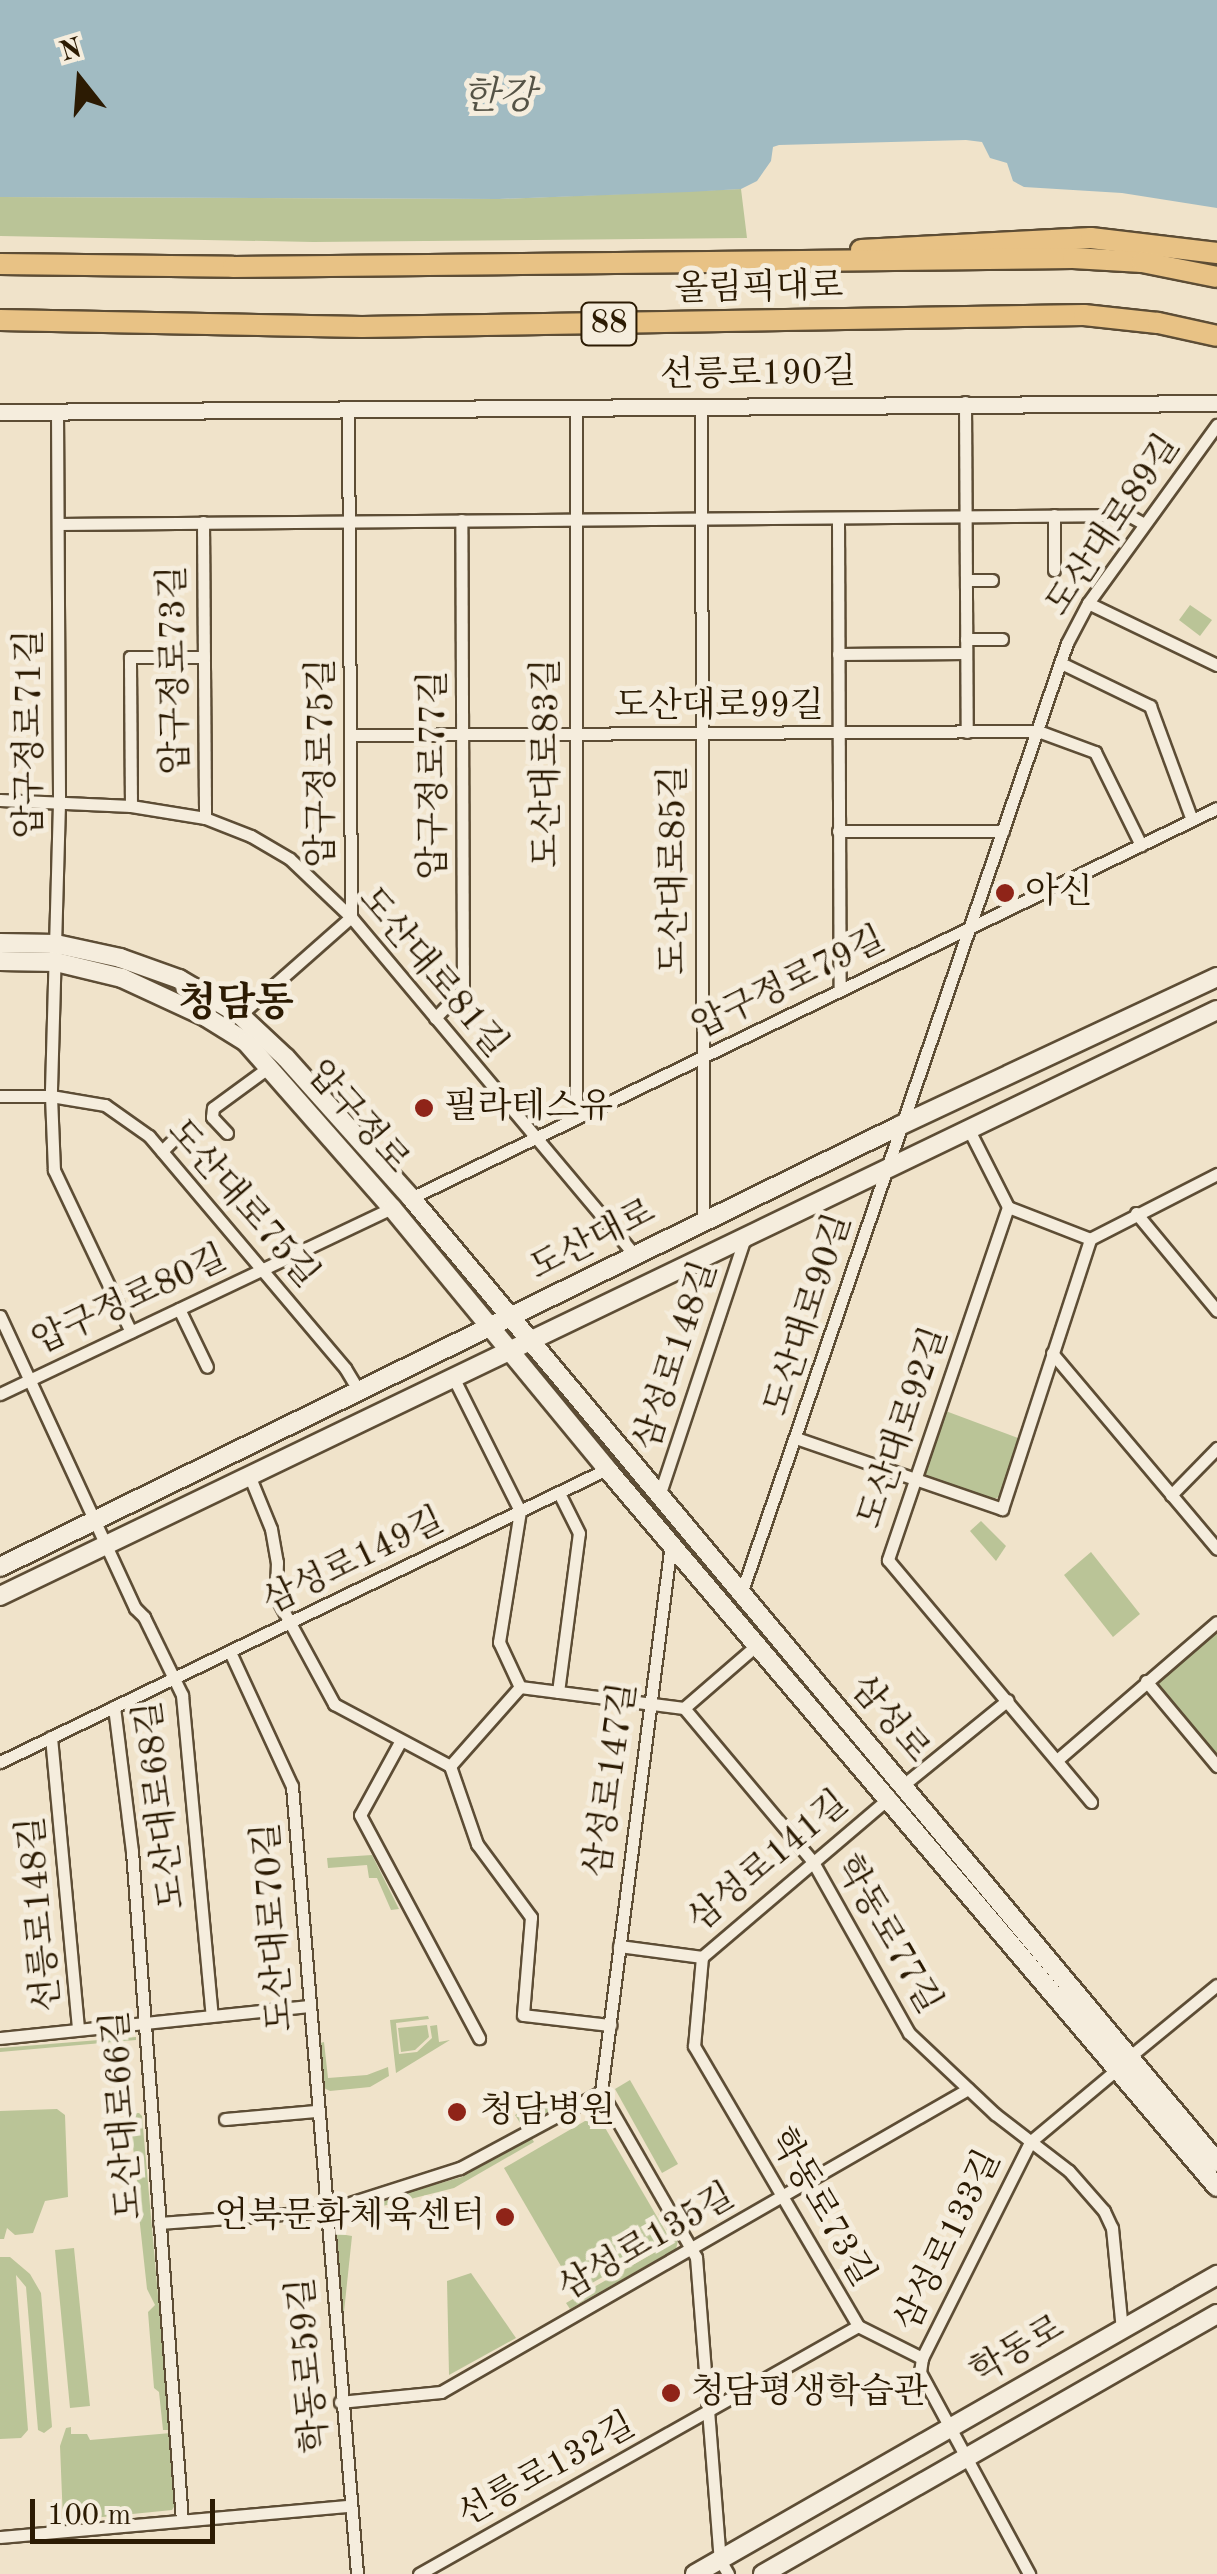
<!DOCTYPE html>
<meta charset="utf-8">
<style>
body{margin:0}
#map{position:relative;width:1217px;height:2574px;overflow:hidden;background:#f0e3ca;font-family:"Old Standard TT","Noto Serif KR",serif}
div>[style]{position:absolute}
[style*='--x']{left:calc(var(--x)*1px);top:calc(var(--y)*1px);width:calc(var(--w)*1px);rotate:calc(var(--a)*1deg)}
.green>*{inset:0;background:#bac497}
.water>*{inset:0;background:#a1bbc2}
.roads{filter:drop-shadow(2px 0 #5d4d35) drop-shadow(-2px 0 #5d4d35) drop-shadow(0 2px #5d4d35) drop-shadow(0 -2px #5d4d35)}
.minor>*{height:11px;margin:-5.5px;padding:0 5.5px;transform-origin:5.5px;border-radius:5.5px;background:#f5eddd}
.tertiary>*{height:15px;margin:-7.5px;padding:0 7.5px;transform-origin:7.5px;border-radius:7.5px;background:#f5eddd}
.secondary>*{height:18px;margin:-9px;padding:0 9px;transform-origin:9px;border-radius:9px;background:#f5eddd}
.trunk>*{height:20px;margin:-10px;padding:0 10px;transform-origin:10px;border-radius:10px;background:#e8c285}
.dots>*{width:28px;height:28px;translate:-50% -50%;box-sizing:border-box;border:5px solid #f5eddd;border-radius:50%}
span{translate:-50% -50%;white-space:nowrap;text-align:center;line-height:1.15;-webkit-text-stroke:10px #f5eddd;paint-order:stroke}
.shield-label span{padding:2px 8px;background:#f5eddd;border:2px solid;border-radius:8px;-webkit-text-stroke-width:0}
.shield-label{font-size:32px;color:#2c1b03;font-weight:700}
.street-label{font-size:35px;color:#2c1b03}
.poi-label{font-size:35px;color:#2c1b03}
.left{translate:0 -50%;text-align:left}
.right{translate:-100% -50%;text-align:right}
.water-label{font-size:38px;color:#555346;font-style:italic}
.quarter-label{font-size:40px;color:#2c1b03;font-weight:700}
.north{position:absolute;left:30px;top:30px;width:100px;height:100px;-webkit-text-stroke:8px #f5eddd;paint-order:stroke;rotate:343deg;font-size:28px;font-weight:700;line-height:40px;text-align:center;color:#2c1b03}
.north::after{content:'';display:block;margin:auto;width:35px;height:45px;background:#2c1b03;clip-path:polygon(50% 0,100% 100%,50% 72%,0 100%)}
.scale{position:absolute;left:30px;top:2499px;width:185px;height:45px;box-sizing:border-box;border:5px solid #2c1b03;border-top:0;padding-left:12px;font-size:30px;line-height:35px;white-space:nowrap;color:#2c1b03;-webkit-text-stroke:8px #f5eddd;paint-order:stroke}
</style>
<div id="map">
<div class="green">
<i style="clip-path:polygon(741px 189px,747px 238px,313px 242px,0 236px,0 197px,499px 199px)"></i>
<i style="clip-path:polygon(1190px 605px,1212px 620px,1200px 636px,1179px 620px)"></i>
<i style="clip-path:polygon(943px 1410px,1018px 1438px,999px 1497px,991px 1500px,926px 1477px,924px 1466px)"></i>
<i style="clip-path:polygon(981px 1521px,1006px 1546px,996px 1561px,970px 1531px)"></i>
<i style="clip-path:polygon(1091px 1552px,1140px 1614px,1113px 1637px,1064px 1575px)"></i>
<i style="clip-path:polygon(1217px 1632px,1217px 1759px,1158px 1687px,1161px 1677px)"></i>
<i style="clip-path:polygon(372px 1855px,399px 1909px,391px 1910px,377px 1878px,369px 1878px,367px 1865px,328px 1868px,327px 1858px)"></i>
<i style="clip-path:polygon(428px 2016px,429px 2019px,396px 2023px,399px 2054px,417px 2052px,432px 2038px,430px 2026px,437px 2025px,439px 2042px,450px 2040px,396px 2073px,390px 2020px)"></i>
<i style="clip-path:polygon(427px 2025px,429px 2037px,415px 2050px,401px 2052px,398px 2028px)"></i>
<i style="clip-path:polygon(136px 2037px,136px 2040px,0 2052px,0 2048px)"></i>
<i style="clip-path:polygon(324px 2042px,328px 2078px,367px 2075px,388px 2067px,389px 2076px,370px 2087px,330px 2091px,324px 2088px,320px 2043px)"></i>
<i style="clip-path:polygon(630px 2080px,678px 2164px,662px 2173px,615px 2089px)"></i>
<i style="clip-path:polygon(556px 2093px,560px 2107px,522px 2126px,515px 2115px)"></i>
<i style="clip-path:polygon(57px 2109px,65px 2115px,68px 2197px,45px 2201px,33px 2233px,15px 2235px,7px 2228px,4px 2239px,0 2239px,0 2111px)"></i>
<i style="clip-path:polygon(139px 2113px,142px 2116px,170px 2430px,163px 2430px,159px 2392px,154px 2388px,148px 2312px,155px 2305px,147px 2289px,138px 2206px,133px 2205px,132px 2197px,139px 2196px,129px 2114px)"></i>
<i style="clip-path:polygon(597px 2114px,670px 2239px,576px 2292px,504px 2168px)"></i>
<i style="clip-path:polygon(531px 2137px,534px 2142px,454px 2188px,367px 2210px,355px 2207px,462px 2177px)"></i>
<i style="clip-path:polygon(658px 2213px,678px 2241px,676px 2249px,570px 2309px,566px 2303px,673px 2242px)"></i>
<i style="clip-path:polygon(334px 2233px,352px 2236px,344px 2312px,341px 2311px)"></i>
<i style="clip-path:polygon(74px 2248px,90px 2406px,70px 2408px,55px 2250px)"></i>
<i style="clip-path:polygon(0 2257px,10px 2257px,30px 2274px,41px 2293px,52px 2427px,44px 2433px,38px 2430px,26px 2287px,16px 2275px,28px 2430px,21px 2438px,0 2439px)"></i>
<i style="clip-path:polygon(471px 2273px,516px 2338px,449px 2375px,447px 2281px)"></i>
<i style="clip-path:polygon(71px 2427px,71px 2434px,87px 2434px,90px 2440px,171px 2433px,177px 2502px,172px 2510px,63px 2521px,60px 2446px,66px 2428px)"></i>
</div>
<div class="water">
<i style="clip-path:polygon(0 0,1217px 0,1217px 208px,1122px 193px,1024px 187px,1013px 181px,1007px 163px,990px 158px,982px 142px,966px 140px,779px 145px,773px 147px,771px 161px,757px 181px,741px 189px,689px 192px,499px 199px,0 197px)"></i>
</div>
<div class="roads">
<div class="minor">
<i style="--x:965;--y:402;--w:330;--a:89.7"></i>
<i style="--x:701;--y:405;--w:817;--a:89.86"></i>
<i style="--x:576;--y:408;--w:710;--a:90"></i>
<i style="--x:57;--y:411;--w:392;--a:89.7"></i>
<i style="--x:59;--y:803;--w:293;--a:91.6"></i>
<i style="--x:51;--y:1096;--w:74;--a:87.7"></i>
<i style="--x:54;--y:1170;--w:179;--a:64.6"></i>
<i style="--x:838;--y:520;--w:469;--a:89.8"></i>
<i style="--x:203;--y:522;--w:296;--a:89.6"></i>
<i style="--x:58;--y:524;--w:1070;--a:-0.48"></i>
<i style="--x:1128;--y:515;--w:18;--a:29"></i>
<i style="--x:1054;--y:570;--w:55;--a:-90"></i>
<i style="--x:966;--y:580;--w:26;--a:0"></i>
<i style="--x:1088;--y:603;--w:143;--a:25.7"></i>
<i style="--x:966;--y:639;--w:36;--a:0"></i>
<i style="--x:838;--y:654;--w:128;--a:-0.4"></i>
<i style="--x:1061;--y:663;--w:99;--a:25.8"></i>
<i style="--x:1150;--y:706;--w:121;--a:69.8"></i>
<i style="--x:351;--y:735;--w:687;--a:-0.33"></i>
<i style="--x:1038;--y:731;--w:61;--a:20.2"></i>
<i style="--x:1095;--y:752;--w:104;--a:63.7"></i>
<i style="--x:0;--y:800;--w:131;--a:2.6"></i>
<i style="--x:131;--y:806;--w:75;--a:9.2"></i>
<i style="--x:205;--y:818;--w:49;--a:21.4"></i>
<i style="--x:251;--y:836;--w:45;--a:30.5"></i>
<i style="--x:290;--y:859;--w:84;--a:43.6"></i>
<i style="--x:351;--y:917;--w:444;--a:50"></i>
<i style="--x:131;--y:806;--w:149;--a:-90.4"></i>
<i style="--x:130;--y:657;--w:74;--a:0"></i>
<i style="--x:838;--y:831;--w:165;--a:0"></i>
<i style="--x:240;--y:1015;--w:148;--a:-41.4"></i>
<i style="--x:351;--y:917;--w:507;--a:-90.34"></i>
<i style="--x:435;--y:1018;--w:40;--a:-46"></i>
<i style="--x:463;--y:989;--w:469;--a:-90.2"></i>
<i style="--x:0;--y:1096;--w:51;--a:0"></i>
<i style="--x:51;--y:1096;--w:55;--a:9.5"></i>
<i style="--x:105;--y:1105;--w:54;--a:35.2"></i>
<i style="--x:149;--y:1136;--w:304;--a:49.8"></i>
<i style="--x:345;--y:1368;--w:29;--a:59"></i>
<i style="--x:968;--y:1128;--w:89;--a:63.1"></i>
<i style="--x:1008;--y:1207;--w:373;--a:108.8"></i>
<i style="--x:888;--y:1560;--w:316;--a:50"></i>
<i style="--x:227;--y:1133;--w:22;--a:-133"></i>
<i style="--x:212;--y:1117;--w:9;--a:-84"></i>
<i style="--x:213;--y:1108;--w:69;--a:-36.2"></i>
<i style="--x:162;--y:1151;--w:21;--a:-45"></i>
<i style="--x:411;--y:1198;--w:895;--a:-25.82"></i>
<i style="--x:1008;--y:1207;--w:88;--a:21.3"></i>
<i style="--x:1090;--y:1239;--w:143;--a:-27.1"></i>
<i style="--x:1136;--y:1213;--w:127;--a:50.4"></i>
<i style="--x:179;--y:1309;--w:64;--a:64.2"></i>
<i style="--x:0;--y:1316;--w:322;--a:65.2"></i>
<i style="--x:135;--y:1608;--w:13;--a:45"></i>
<i style="--x:144;--y:1617;--w:87;--a:64"></i>
<i style="--x:182;--y:1695;--w:322;--a:84.7"></i>
<i style="--x:1052;--y:1353;--w:256;--a:49.9"></i>
<i style="--x:453;--y:1377;--w:150;--a:63.4"></i>
<i style="--x:520;--y:1511;--w:133;--a:99.1"></i>
<i style="--x:499;--y:1642;--w:50;--a:65"></i>
<i style="--x:0;--y:1394;--w:434;--a:-25.4"></i>
<i style="--x:796;--y:1438;--w:218;--a:19"></i>
<i style="--x:1002;--y:1509;--w:284;--a:-71.9"></i>
<i style="--x:249;--y:1475;--w:58;--a:67.8"></i>
<i style="--x:271;--y:1529;--w:34;--a:80"></i>
<i style="--x:277;--y:1562;--w:35;--a:92"></i>
<i style="--x:276;--y:1597;--w:122;--a:61.5"></i>
<i style="--x:334;--y:1704;--w:132;--a:28.1"></i>
<i style="--x:1171;--y:1495;--w:66;--a:-45.6"></i>
<i style="--x:659;--y:1496;--w:275;--a:-71.6"></i>
<i style="--x:741;--y:1594;--w:1005;--a:-71.08"></i>
<i style="--x:1067;--y:643;--w:45;--a:-62.3"></i>
<i style="--x:1088;--y:603;--w:220;--a:-54.1"></i>
<i style="--x:230;--y:1652;--w:148;--a:65.2"></i>
<i style="--x:292;--y:1786;--w:791;--a:85.28"></i>
<i style="--x:1146;--y:1681;--w:111;--a:50.1"></i>
<i style="--x:520;--y:1687;--w:106;--a:131.5"></i>
<i style="--x:450;--y:1766;--w:83;--a:70.9"></i>
<i style="--x:477;--y:1844;--w:91;--a:53.5"></i>
<i style="--x:531;--y:1917;--w:98;--a:94.7"></i>
<i style="--x:523;--y:2015;--w:88;--a:6.6"></i>
<i style="--x:520;--y:1687;--w:165;--a:7.3"></i>
<i style="--x:684;--y:1708;--w:98;--a:-40.9"></i>
<i style="--x:558;--y:1692;--w:160;--a:-82.5"></i>
<i style="--x:579;--y:1533;--w:45;--a:-116.6"></i>
<i style="--x:114;--y:1707;--w:145;--a:82.9"></i>
<i style="--x:132;--y:1851;--w:671;--a:85.73"></i>
<i style="--x:684;--y:1708;--w:201;--a:50"></i>
<i style="--x:813;--y:1862;--w:196;--a:60.7"></i>
<i style="--x:909;--y:2033;--w:118;--a:43.3"></i>
<i style="--x:995;--y:2114;--w:93;--a:37.6"></i>
<i style="--x:1069;--y:2171;--w:53;--a:48.8"></i>
<i style="--x:1104;--y:2211;--w:19;--a:65"></i>
<i style="--x:1112;--y:2228;--w:102;--a:84.4"></i>
<i style="--x:51;--y:1737;--w:292;--a:84.7"></i>
<i style="--x:400;--y:1742;--w:83;--a:118.7"></i>
<i style="--x:360;--y:1815;--w:253;--a:61.9"></i>
<i style="--x:1057;--y:1760;--w:211;--a:-40.8"></i>
<i style="--x:0;--y:1762;--w:674;--a:-25.77"></i>
<i style="--x:902;--y:1786;--w:136;--a:-39.1"></i>
<i style="--x:619;--y:1946;--w:84;--a:7.5"></i>
<i style="--x:702;--y:1957;--w:247;--a:-40.4"></i>
<i style="--x:702;--y:1957;--w:89;--a:95.1"></i>
<i style="--x:694;--y:2046;--w:324;--a:59.6"></i>
<i style="--x:858;--y:2326;--w:72;--a:26.6"></i>
<i style="--x:922;--y:2358;--w:14;--a:98"></i>
<i style="--x:920;--y:2372;--w:230;--a:61.6"></i>
<i style="--x:0;--y:2038;--w:310;--a:-5.9"></i>
<i style="--x:1128;--y:2058;--w:115;--a:-39.4"></i>
<i style="--x:601;--y:2092;--w:553;--a:-82.73"></i>
<i style="--x:601;--y:2092;--w:190;--a:60.1"></i>
<i style="--x:696;--y:2257;--w:304;--a:85.5"></i>
<i style="--x:720;--y:2560;--w:16;--a:60"></i>
<i style="--x:225;--y:2119;--w:91;--a:-5"></i>
<i style="--x:159;--y:2223;--w:166;--a:-4.1"></i>
<i style="--x:325;--y:2211;--w:142;--a:-17.7"></i>
<i style="--x:460;--y:2168;--w:160;--a:-28.3"></i>
<i style="--x:922;--y:2358;--w:241;--a:-63.4"></i>
<i style="--x:1030;--y:2142;--w:112;--a:-39.9"></i>
<i style="--x:340;--y:2402;--w:101;--a:-5.7"></i>
<i style="--x:441;--y:2392;--w:608;--a:-29.9"></i>
<i style="--x:0;--y:2537;--w:351;--a:-5.1"></i>
<i style="--x:419;--y:2574;--w:504;--a:-29.46"></i>
</div>
<div class="tertiary">
<i style="--x:0;--y:412;--w:1217;--a:-0.42"></i>
</div>
<div class="secondary">
<i style="--x:0;--y:943;--w:56;--a:1"></i>
<i style="--x:56;--y:944;--w:66;--a:12.3"></i>
<i style="--x:120;--y:958;--w:63;--a:19.6"></i>
<i style="--x:179;--y:979;--w:71;--a:30.5"></i>
<i style="--x:240;--y:1015;--w:63;--a:43.1"></i>
<i style="--x:286;--y:1058;--w:188;--a:48.2"></i>
<i style="--x:411;--y:1198;--w:1257;--a:50.1"></i>
<i style="--x:0;--y:961;--w:56;--a:1"></i>
<i style="--x:56;--y:962;--w:68;--a:13.6"></i>
<i style="--x:122;--y:978;--w:93;--a:24.9"></i>
<i style="--x:206;--y:1017;--w:47;--a:32"></i>
<i style="--x:246;--y:1042;--w:221;--a:48.7"></i>
<i style="--x:392;--y:1208;--w:338;--a:50.5"></i>
<i style="--x:607;--y:1469;--w:942;--a:49.65"></i>
<i style="--x:0;--y:1567;--w:1001;--a:-26.13"></i>
<i style="--x:899;--y:1126;--w:351;--a:-25.1"></i>
<i style="--x:0;--y:1596;--w:1351;--a:-25.71"></i>
<i style="--x:695;--y:2574;--w:602;--a:-29.8"></i>
<i style="--x:763;--y:2574;--w:523;--a:-29.8"></i>
</div>
<div class="trunk">
<i style="--x:861;--y:250;--w:230;--a:-3"></i>
<i style="--x:1091;--y:238;--w:127;--a:6.8"></i>
<i style="--x:0;--y:264;--w:233;--a:0.7"></i>
<i style="--x:233;--y:267;--w:840;--a:-0.61"></i>
<i style="--x:1073;--y:258;--w:69;--a:3.3"></i>
<i style="--x:1142;--y:262;--w:76;--a:11.3"></i>
<i style="--x:0;--y:320;--w:362;--a:1.1"></i>
<i style="--x:362;--y:327;--w:722;--a:-0.95"></i>
<i style="--x:1084;--y:315;--w:74;--a:6.2"></i>
<i style="--x:1158;--y:323;--w:60;--a:12.4"></i>
</div>
</div>
<div class="dots">
<i style="left:1005px;top:893px;background:#8f2418"></i>
<i style="left:424px;top:1108px;background:#8f2418"></i>
<i style="left:457px;top:2112px;background:#8f2418"></i>
<i style="left:505px;top:2217px;background:#8f2418"></i>
<i style="left:671px;top:2393px;background:#8f2418"></i>
</div>
<div class="shield-label">
<span style="left:609px;top:324px">88</span>
</div>
<div class="street-label">
<span style="left:759px;top:289px;rotate:-1deg">올림픽대로</span>
<span style="left:758px;top:375px;rotate:-1deg">선릉로190길</span>
<span style="left:1114px;top:526px;rotate:-56deg">도산대로89길</span>
<span style="left:176px;top:670px;rotate:-91deg">압구정로73길</span>
<span style="left:719px;top:707px">도산대로99길</span>
<span style="left:31px;top:734px;rotate:-90deg">압구정로71길</span>
<span style="left:323px;top:763px;rotate:-90deg">압구정로75길</span>
<span style="left:548px;top:763px;rotate:-90deg">도산대로83길</span>
<span style="left:435px;top:775px;rotate:-90deg">압구정로77길</span>
<span style="left:675px;top:870px;rotate:-90deg">도산대로85길</span>
<span style="left:432px;top:973px;rotate:50deg">도산대로81길</span>
<span style="left:789px;top:984px;rotate:-26deg">압구정로79길</span>
<span style="left:357px;top:1118px;rotate:49deg">압구정로</span>
<span style="left:242px;top:1204px;rotate:49deg">도산대로75길</span>
<span style="left:593px;top:1241px;rotate:-27deg">도산대로</span>
<span style="left:130px;top:1301px;rotate:-25deg">압구정로80길</span>
<span style="left:809px;top:1315px;rotate:-72deg">도산대로90길</span>
<span style="left:677px;top:1356px;rotate:-72deg">삼성로148길</span>
<span style="left:904px;top:1428px;rotate:-71deg">도산대로92길</span>
<span style="left:354px;top:1562px;rotate:-26deg">삼성로149길</span>
<span style="left:889px;top:1720px;rotate:50deg">삼성로</span>
<span style="left:612px;top:1780px;rotate:-82deg">삼성로147길</span>
<span style="left:162px;top:1805px;rotate:-97deg">도산대로68길</span>
<span style="left:769px;top:1862px;rotate:-40deg">삼성로141길</span>
<span style="left:41px;top:1914px;rotate:-95deg">선릉로148길</span>
<span style="left:275px;top:1927px;rotate:-94deg">도산대로70길</span>
<span style="left:887px;top:1935px;rotate:60deg">학동로77길</span>
<span style="left:124px;top:2115px;rotate:-94deg">도산대로66길</span>
<span style="left:821px;top:2208px;rotate:60deg">학동로73길</span>
<span style="left:949px;top:2241px;rotate:-64deg">삼성로133길</span>
<span style="left:647px;top:2243px;rotate:-30deg">삼성로135길</span>
<span style="left:1018px;top:2351px;rotate:-30deg">학동로</span>
<span style="left:310px;top:2365px;rotate:-95deg">학동로59길</span>
<span style="left:547px;top:2471px;rotate:-29deg">선릉로132길</span>
</div>
<div class="poi-label">
<span class="left" style="left:1025px;top:893px">아신</span>
<span class="left" style="left:444px;top:1108px">필라테스유</span>
<span class="left" style="left:480px;top:2112px">청담병원</span>
<span class="right" style="left:485px;top:2217px">언북문화체육센터</span>
<span class="left" style="left:691px;top:2393px">청담평생학습관</span>
</div>
<div class="water-label">
<span style="left:499px;top:99px">한강</span>
</div>
<div class="quarter-label">
<span style="left:236px;top:1005px">청담동</span>
</div>
<div class="north">N</div>
<div class="scale">100 m</div>
</div>
